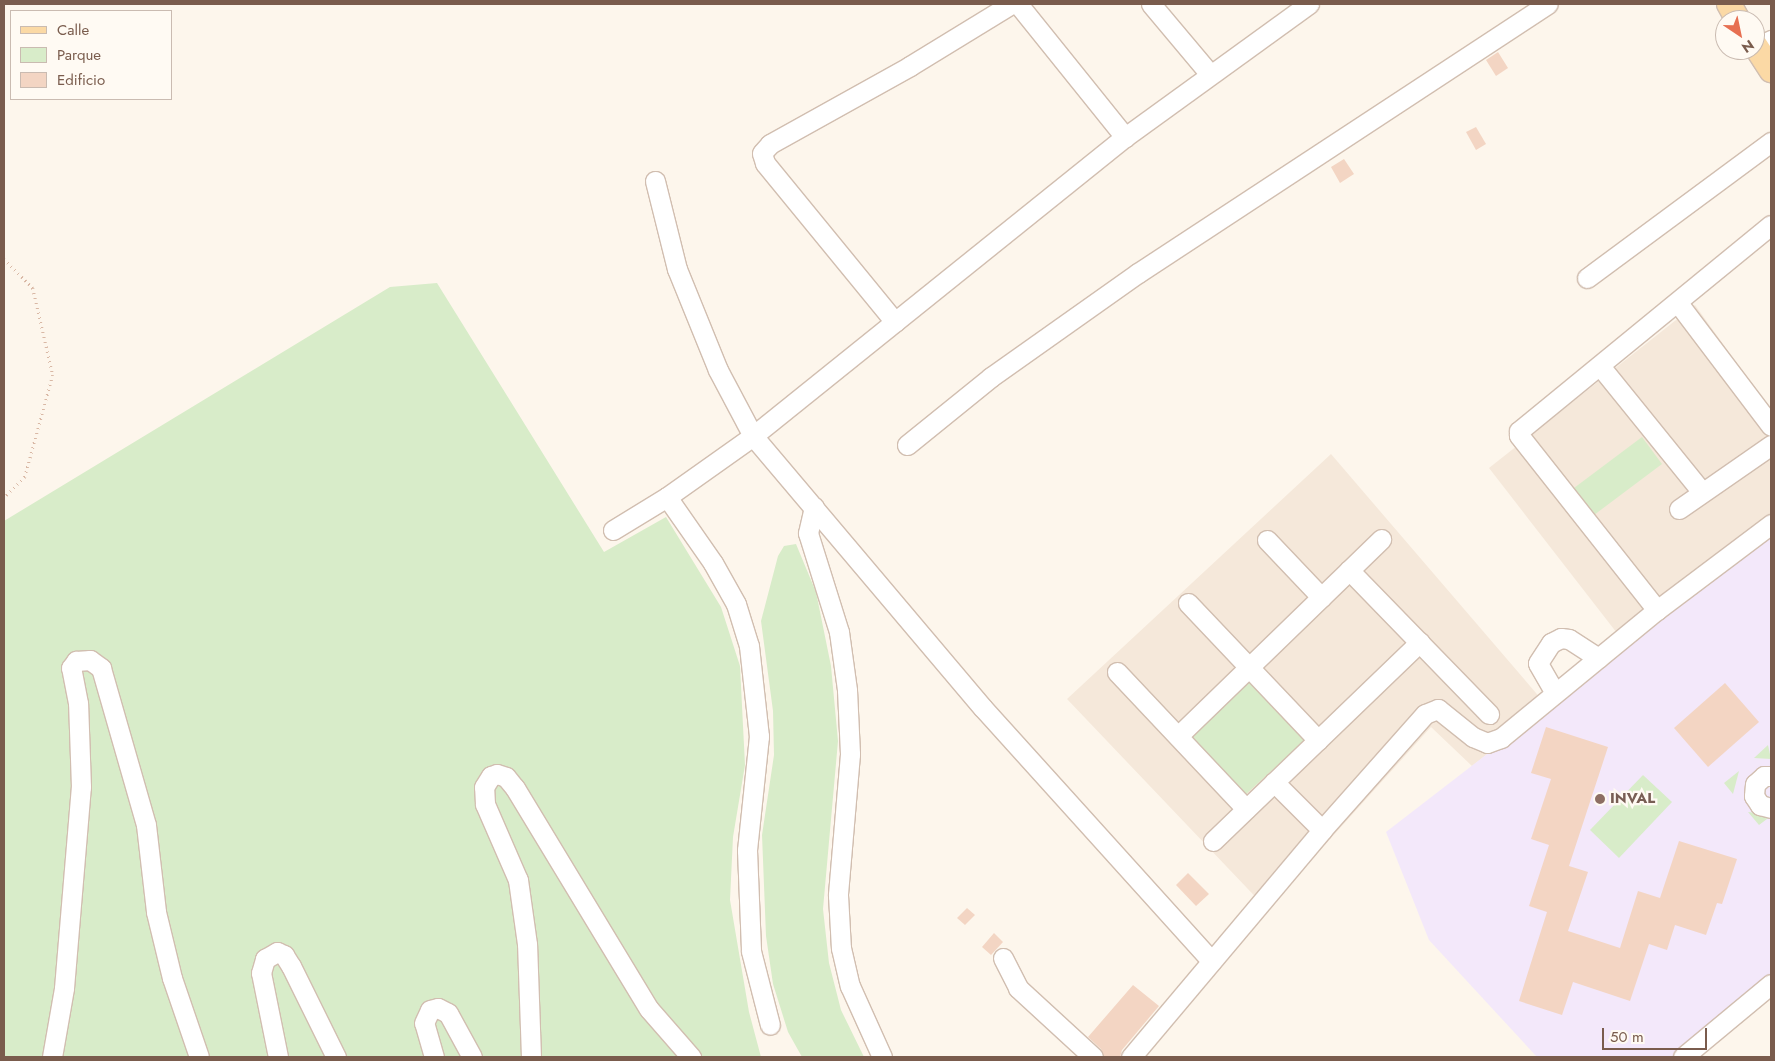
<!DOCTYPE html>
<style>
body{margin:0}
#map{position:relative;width:1775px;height:1061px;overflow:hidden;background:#fdf6ec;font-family:Jost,sans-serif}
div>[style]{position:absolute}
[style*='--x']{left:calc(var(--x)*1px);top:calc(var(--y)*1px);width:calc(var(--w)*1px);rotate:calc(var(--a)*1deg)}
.residential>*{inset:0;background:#f5e8da}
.education>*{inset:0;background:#f3e8fa}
.green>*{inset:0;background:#d8ecc9}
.building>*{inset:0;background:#f3d5c3}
.path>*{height:2.5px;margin-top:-1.25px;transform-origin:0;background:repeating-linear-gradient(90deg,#d9b8a5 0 1px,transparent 0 5px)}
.roads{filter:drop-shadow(1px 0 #d1beb0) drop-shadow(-1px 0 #d1beb0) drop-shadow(0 1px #d1beb0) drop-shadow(0 -1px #d1beb0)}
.minor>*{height:19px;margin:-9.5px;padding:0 9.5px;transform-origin:9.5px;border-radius:9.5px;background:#fff}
.major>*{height:24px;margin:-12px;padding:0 12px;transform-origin:12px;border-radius:12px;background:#fbd9a5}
.dots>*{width:14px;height:14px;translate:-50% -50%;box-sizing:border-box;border:2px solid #fffaf3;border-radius:50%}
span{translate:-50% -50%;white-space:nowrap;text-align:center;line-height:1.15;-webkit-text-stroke:4.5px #fffaf3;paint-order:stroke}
.education-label{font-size:15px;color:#785e54;font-weight:700}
.left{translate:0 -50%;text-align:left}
.frame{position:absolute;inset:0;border:5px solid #7a5c4d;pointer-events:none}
.legend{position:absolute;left:10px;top:10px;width:162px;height:90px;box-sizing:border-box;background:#fffaf3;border:1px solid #cabbb1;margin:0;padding:6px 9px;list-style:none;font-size:15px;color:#7a5c4d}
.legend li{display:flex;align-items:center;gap:10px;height:25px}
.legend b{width:25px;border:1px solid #cabbb1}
.north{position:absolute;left:1715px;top:10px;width:50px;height:50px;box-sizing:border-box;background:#fffaf3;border:1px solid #cabbb1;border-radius:50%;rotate:146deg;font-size:14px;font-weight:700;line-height:20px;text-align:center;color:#7a5c4d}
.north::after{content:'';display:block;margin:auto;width:18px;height:22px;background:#e76f51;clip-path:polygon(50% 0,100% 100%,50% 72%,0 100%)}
.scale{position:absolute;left:1602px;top:1028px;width:105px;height:22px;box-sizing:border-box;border:2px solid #7a5c4d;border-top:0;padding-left:6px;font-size:15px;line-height:18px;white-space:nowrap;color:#7a5c4d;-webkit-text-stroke:4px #fffaf3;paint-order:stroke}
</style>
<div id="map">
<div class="residential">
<i style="clip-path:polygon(1695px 305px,1771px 411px,1771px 535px,1627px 646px,1489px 468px)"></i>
<i style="clip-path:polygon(1331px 454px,1548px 707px,1472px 766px,1431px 727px,1267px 909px,1067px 699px)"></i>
</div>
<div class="education">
<i style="clip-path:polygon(1771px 535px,1771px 987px,1690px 1057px,1537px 1057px,1429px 940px,1386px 832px)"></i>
</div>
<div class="green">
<i style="clip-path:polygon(437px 283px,604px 552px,666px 517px,721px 607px,740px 666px,745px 765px,733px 837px,730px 900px,749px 1012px,761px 1057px,4px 1057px,4px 521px,390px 287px)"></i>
<i style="clip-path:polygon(1642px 437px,1662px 464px,1594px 515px,1574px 488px)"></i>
<i style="clip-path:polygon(796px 544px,816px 592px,831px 666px,838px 741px,823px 909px,829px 963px,841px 1010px,864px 1057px,802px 1057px,788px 1032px,773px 984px,766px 936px,762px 835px,774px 755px,773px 711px,761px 621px,778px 556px,784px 546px)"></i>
<i style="clip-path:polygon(1250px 680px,1305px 740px,1244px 796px,1189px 736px)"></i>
<i style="clip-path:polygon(1768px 745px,1771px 759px,1754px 758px)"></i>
<i style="clip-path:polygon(1739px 771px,1733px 794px,1724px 783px)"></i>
<i style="clip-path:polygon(1643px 775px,1672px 802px,1619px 858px,1590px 830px)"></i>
<i style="clip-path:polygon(1748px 812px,1771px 815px,1771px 816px,1759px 825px)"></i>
</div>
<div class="building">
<i style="clip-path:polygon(1498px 52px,1508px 68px,1496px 76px,1486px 60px)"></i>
<i style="clip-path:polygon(1476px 127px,1486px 144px,1476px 150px,1466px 132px)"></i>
<i style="clip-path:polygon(1344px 159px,1354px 174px,1340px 183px,1331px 167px)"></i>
<i style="clip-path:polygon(1725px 683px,1759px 722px,1708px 767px,1674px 728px)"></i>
<i style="clip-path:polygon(1546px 727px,1608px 747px,1569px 866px,1588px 872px,1568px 931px,1620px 948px,1638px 891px,1660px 898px,1679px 841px,1737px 859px,1722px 904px,1717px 903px,1706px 935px,1675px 925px,1667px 950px,1649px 944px,1630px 1001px,1573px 982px,1562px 1015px,1519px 1001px,1547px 912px,1529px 906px,1549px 845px,1531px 839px,1551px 779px,1531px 773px)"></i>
<i style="clip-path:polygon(1188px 873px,1209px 894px,1196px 906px,1176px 885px)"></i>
<i style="clip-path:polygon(967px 908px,975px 915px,965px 925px,957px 918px)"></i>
<i style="clip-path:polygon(994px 933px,1003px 942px,991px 955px,982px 947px)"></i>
<i style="clip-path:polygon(1133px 985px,1159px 1006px,1122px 1050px,1120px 1057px,1104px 1057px,1101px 1049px,1088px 1037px)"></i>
</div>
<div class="path">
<i style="--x:4;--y:259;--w:41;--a:45"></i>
<i style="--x:33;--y:288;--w:89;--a:77.1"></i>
<i style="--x:53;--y:375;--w:106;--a:105.4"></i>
<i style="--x:25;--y:477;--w:30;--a:135"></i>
</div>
<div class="roads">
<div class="minor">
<i style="--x:1018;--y:4;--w:171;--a:51.2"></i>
<i style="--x:1151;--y:4;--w:90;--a:50"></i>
<i style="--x:1756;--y:47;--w:17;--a:-25"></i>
<i style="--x:655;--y:181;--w:91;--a:76"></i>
<i style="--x:677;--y:269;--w:109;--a:67.9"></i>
<i style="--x:718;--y:370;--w:75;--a:62.1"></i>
<i style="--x:753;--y:436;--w:356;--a:49.8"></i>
<i style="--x:983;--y:708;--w:341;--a:47.9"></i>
<i style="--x:1587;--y:278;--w:229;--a:-36.5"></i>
<i style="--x:1678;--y:303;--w:154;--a:52.9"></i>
<i style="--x:895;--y:322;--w:205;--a:-129.3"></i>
<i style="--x:765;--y:163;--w:10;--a:-107"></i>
<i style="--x:762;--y:153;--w:12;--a:-48"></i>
<i style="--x:770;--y:144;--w:160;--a:-29.1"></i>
<i style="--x:910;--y:66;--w:119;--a:-31.5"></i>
<i style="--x:1600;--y:366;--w:162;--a:51"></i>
<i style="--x:907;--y:445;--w:108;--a:-39"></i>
<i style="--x:991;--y:377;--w:180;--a:-35.3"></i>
<i style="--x:1138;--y:273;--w:490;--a:-33.3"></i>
<i style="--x:667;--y:497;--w:80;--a:55.1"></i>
<i style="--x:713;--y:563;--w:47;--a:60.7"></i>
<i style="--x:736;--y:604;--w:44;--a:72.8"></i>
<i style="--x:749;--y:646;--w:91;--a:83.7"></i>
<i style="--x:759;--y:736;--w:115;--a:96"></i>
<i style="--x:747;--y:850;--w:101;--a:87.7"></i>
<i style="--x:751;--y:951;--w:76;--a:75.6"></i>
<i style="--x:814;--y:507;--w:27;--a:103"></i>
<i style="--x:808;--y:533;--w:104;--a:72.6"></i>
<i style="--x:839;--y:632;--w:59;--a:82.1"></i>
<i style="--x:847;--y:690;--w:64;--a:87.3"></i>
<i style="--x:850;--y:754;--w:142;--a:94.9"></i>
<i style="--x:838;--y:895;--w:53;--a:86.8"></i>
<i style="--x:841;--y:948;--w:39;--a:77"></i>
<i style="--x:850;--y:986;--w:78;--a:65.7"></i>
<i style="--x:1679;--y:509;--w:112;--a:-34.8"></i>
<i style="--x:613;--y:530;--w:63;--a:-31.4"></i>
<i style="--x:667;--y:497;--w:105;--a:-35.3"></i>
<i style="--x:753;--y:436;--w:477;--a:-38.8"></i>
<i style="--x:1125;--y:137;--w:227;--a:-35.9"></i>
<i style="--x:1267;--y:540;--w:79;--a:46.5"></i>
<i style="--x:1349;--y:570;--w:201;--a:45.8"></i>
<i style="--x:1188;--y:603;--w:189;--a:46.5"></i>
<i style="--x:1657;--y:610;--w:223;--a:-128.3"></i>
<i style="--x:1519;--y:435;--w:4;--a:-90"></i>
<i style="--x:1519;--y:431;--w:325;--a:-39.3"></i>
<i style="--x:1117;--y:672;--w:188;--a:46.7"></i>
<i style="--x:1555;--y:693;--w:34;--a:-120"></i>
<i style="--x:1538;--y:663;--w:24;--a:-57"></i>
<i style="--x:1551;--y:643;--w:11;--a:-27"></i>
<i style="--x:1561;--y:638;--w:8;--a:7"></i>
<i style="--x:1569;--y:639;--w:35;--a:33"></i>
<i style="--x:1178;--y:736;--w:283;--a:-44.1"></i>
<i style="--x:1771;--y:776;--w:7;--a:180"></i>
<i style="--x:1764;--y:776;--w:12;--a:138"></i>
<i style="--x:1755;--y:784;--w:12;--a:95"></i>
<i style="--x:1754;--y:796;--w:11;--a:56"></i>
<i style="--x:1760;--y:805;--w:11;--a:15"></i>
<i style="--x:1274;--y:782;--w:68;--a:45"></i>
<i style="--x:1213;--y:841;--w:287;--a:-43.9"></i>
<i style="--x:1003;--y:958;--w:34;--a:63"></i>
<i style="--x:1018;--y:988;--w:102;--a:42.6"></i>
<i style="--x:52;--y:1057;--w:70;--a:-80.1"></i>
<i style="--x:64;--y:988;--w:202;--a:-85.2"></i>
<i style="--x:81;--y:787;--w:84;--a:-92"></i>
<i style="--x:78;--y:703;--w:36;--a:-101"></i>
<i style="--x:71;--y:668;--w:9;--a:-54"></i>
<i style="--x:76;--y:661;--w:14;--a:-4"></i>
<i style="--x:90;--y:660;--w:14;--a:36"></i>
<i style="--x:101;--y:668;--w:163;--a:74"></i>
<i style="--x:146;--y:825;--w:88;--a:83.4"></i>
<i style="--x:156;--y:912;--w:68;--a:76.4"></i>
<i style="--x:172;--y:978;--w:83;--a:71.1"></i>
<i style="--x:278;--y:1057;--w:86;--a:-101.4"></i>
<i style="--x:261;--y:973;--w:15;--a:-74"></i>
<i style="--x:265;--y:959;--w:14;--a:-30"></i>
<i style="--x:277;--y:952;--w:8;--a:23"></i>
<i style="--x:284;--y:955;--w:13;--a:58"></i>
<i style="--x:291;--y:966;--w:102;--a:63.7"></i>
<i style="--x:434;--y:1057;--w:35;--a:-106"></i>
<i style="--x:424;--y:1023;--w:14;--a:-65"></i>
<i style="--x:430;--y:1010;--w:8;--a:-14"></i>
<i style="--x:438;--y:1008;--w:11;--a:27"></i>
<i style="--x:448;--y:1013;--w:50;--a:61.4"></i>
<i style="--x:531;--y:1057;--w:113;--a:-92"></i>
<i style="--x:527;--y:944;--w:65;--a:-98"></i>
<i style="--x:518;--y:880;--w:83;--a:-113.5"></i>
<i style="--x:485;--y:804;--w:17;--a:-93"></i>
<i style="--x:484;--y:787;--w:13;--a:-58"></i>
<i style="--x:491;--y:776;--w:6;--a:-18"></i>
<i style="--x:497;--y:774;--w:9;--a:18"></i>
<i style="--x:506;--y:777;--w:14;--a:51"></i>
<i style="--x:515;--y:788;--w:258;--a:58.8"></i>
<i style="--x:649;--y:1009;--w:64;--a:48.8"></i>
<i style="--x:1131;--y:1057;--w:297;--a:-49.9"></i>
<i style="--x:1322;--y:830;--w:155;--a:-48.4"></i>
<i style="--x:1425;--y:714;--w:14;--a:-21"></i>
<i style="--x:1438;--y:709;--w:45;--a:38.7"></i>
<i style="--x:1473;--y:737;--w:15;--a:23"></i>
<i style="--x:1487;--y:743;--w:15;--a:-20"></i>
<i style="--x:1501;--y:738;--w:202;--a:-39.4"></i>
<i style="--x:1657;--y:610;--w:143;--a:-37"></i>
<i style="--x:1683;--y:1057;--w:114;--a:-39.7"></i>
</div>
<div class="major">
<i style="--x:1729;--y:4;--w:18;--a:61"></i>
<i style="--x:1755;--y:45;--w:30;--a:57"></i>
</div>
</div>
<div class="dots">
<i style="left:1600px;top:799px;background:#8d6e63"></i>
</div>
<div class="education-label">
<span class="left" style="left:1610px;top:799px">INVAL</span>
</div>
<div class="frame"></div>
<ul class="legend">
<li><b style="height:6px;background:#fbd9a5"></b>Calle</li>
<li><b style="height:14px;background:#d8ecc9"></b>Parque</li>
<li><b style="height:14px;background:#f3d5c3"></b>Edificio</li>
</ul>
<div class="north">N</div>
<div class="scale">50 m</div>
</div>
